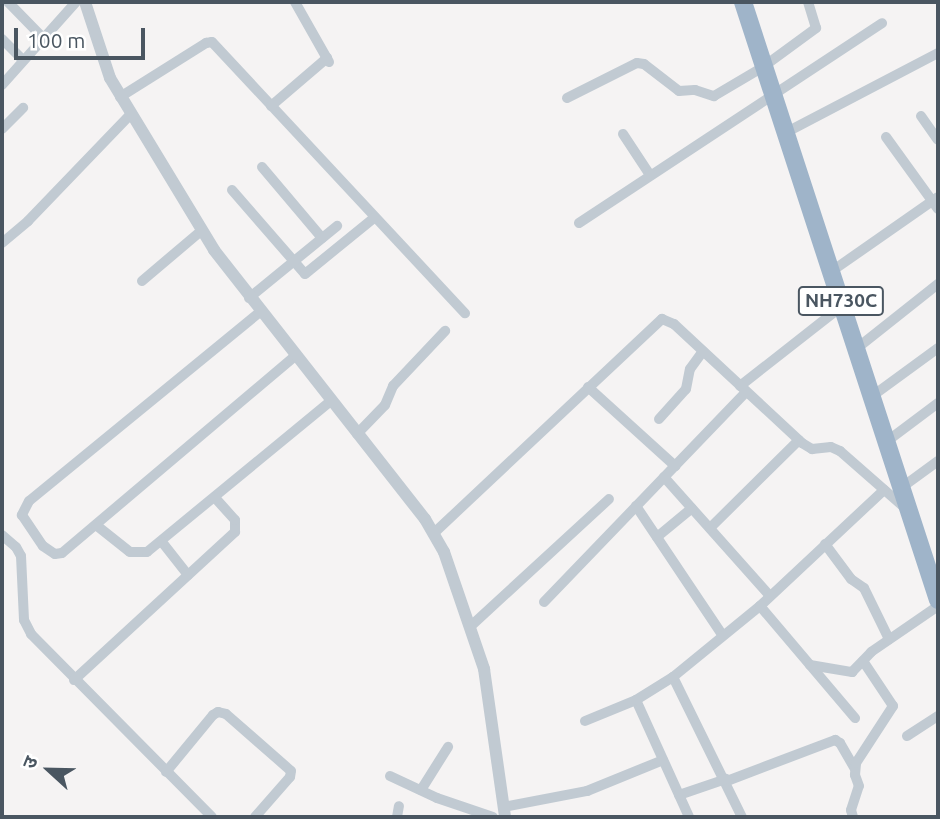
<!DOCTYPE html>
<meta charset="utf-8">
<style>
body{margin:0}
#map{position:relative;width:940px;height:819px;overflow:hidden;background:#f5f3f3;font-family:Ubuntu,"Noto Sans Devanagari",sans-serif}
div>[style]{position:absolute}
[style*='--x']{left:calc(var(--x)*1px);top:calc(var(--y)*1px);width:calc(var(--w)*1px);rotate:calc(var(--a)*1deg)}
.minor>*{height:10px;margin:-5px;padding:0 5px;transform-origin:5px;border-radius:5px;background:#c1cad2}
.tertiary>*{height:12px;margin:-6px;padding:0 6px;transform-origin:6px;border-radius:6px;background:#c1cad2}
.trunk>*{height:18px;margin:-9px;padding:0 9px;transform-origin:9px;border-radius:9px;background:#9fb4c9}
span{translate:-50% -50%;white-space:nowrap;text-align:center;line-height:1.15;-webkit-text-stroke:5px #fff;paint-order:stroke}
.shield-label span{padding:2px 5px;background:#fff;border:2px solid;border-radius:5px;-webkit-text-stroke-width:0}
.shield-label{font-size:19px;color:#4a5661;font-weight:700}
.frame{position:absolute;inset:0;border:4px solid #4a5661;pointer-events:none}
.north{position:absolute;left:14px;top:735px;width:70px;height:70px;-webkit-text-stroke:5px #fff;paint-order:stroke;rotate:292deg;font-size:19px;font-weight:700;line-height:28px;text-align:center;color:#4a5661}
.north::after{content:'';display:block;margin:auto;width:24px;height:32px;background:#4a5661;clip-path:polygon(50% 0,100% 100%,50% 72%,0 100%)}
.scale{position:absolute;left:14px;top:28px;width:131px;height:32px;box-sizing:border-box;border:4px solid #4a5661;border-top:0;padding-left:9px;font-size:21px;line-height:24px;white-space:nowrap;color:#4a5661;-webkit-text-stroke:5px #fff;paint-order:stroke}
</style>
<div id="map">
<div class="minor">
<i style="--x:8;--y:2;--w:50;--a:45.8"></i>
<i style="--x:295;--y:2;--w:69;--a:60.5"></i>
<i style="--x:2;--y:39;--w:30;--a:45"></i>
<i style="--x:2;--y:85;--w:111;--a:-48.3"></i>
<i style="--x:120;--y:97;--w:102;--a:-32.1"></i>
<i style="--x:206;--y:43;--w:6;--a:-9"></i>
<i style="--x:212;--y:42;--w:371;--a:47"></i>
<i style="--x:567;--y:98;--w:78;--a:-26.6"></i>
<i style="--x:637;--y:63;--w:7;--a:8"></i>
<i style="--x:644;--y:64;--w:44;--a:37.6"></i>
<i style="--x:679;--y:91;--w:16;--a:-4"></i>
<i style="--x:695;--y:90;--w:20;--a:18"></i>
<i style="--x:714;--y:96;--w:57;--a:-30.6"></i>
<i style="--x:763;--y:67;--w:66;--a:-36.3"></i>
<i style="--x:816;--y:28;--w:27;--a:-107"></i>
<i style="--x:271;--y:106;--w:74;--a:-40.6"></i>
<i style="--x:921;--y:116;--w:29;--a:55"></i>
<i style="--x:2;--y:129;--w:30;--a:-45"></i>
<i style="--x:785;--y:133;--w:173;--a:-27.6"></i>
<i style="--x:623;--y:134;--w:49;--a:56.6"></i>
<i style="--x:886;--y:137;--w:89;--a:54.2"></i>
<i style="--x:262;--y:167;--w:93;--a:49.8"></i>
<i style="--x:232;--y:190;--w:111;--a:49"></i>
<i style="--x:305;--y:274;--w:89;--a:-39.1"></i>
<i style="--x:579;--y:223;--w:363;--a:-33.4"></i>
<i style="--x:2;--y:243;--w:34;--a:-40"></i>
<i style="--x:28;--y:221;--w:147;--a:-46.1"></i>
<i style="--x:832;--y:271;--w:129;--a:-34.9"></i>
<i style="--x:142;--y:281;--w:77;--a:-40.3"></i>
<i style="--x:249;--y:298;--w:114;--a:-39.3"></i>
<i style="--x:260;--y:312;--w:298;--a:140.7"></i>
<i style="--x:29;--y:501;--w:16;--a:117"></i>
<i style="--x:22;--y:515;--w:37;--a:56"></i>
<i style="--x:43;--y:546;--w:14;--a:34"></i>
<i style="--x:55;--y:554;--w:7;--a:-8"></i>
<i style="--x:62;--y:553;--w:305;--a:-40.2"></i>
<i style="--x:856;--y:349;--w:105;--a:-38.4"></i>
<i style="--x:740;--y:386;--w:130;--a:-38.1"></i>
<i style="--x:588;--y:387;--w:118;--a:42.2"></i>
<i style="--x:871;--y:397;--w:83;--a:-36.2"></i>
<i style="--x:659;--y:419;--w:40;--a:-48"></i>
<i style="--x:686;--y:389;--w:20;--a:-79"></i>
<i style="--x:690;--y:369;--w:22;--a:-54"></i>
<i style="--x:357;--y:434;--w:40;--a:-46"></i>
<i style="--x:385;--y:405;--w:21;--a:-67"></i>
<i style="--x:393;--y:386;--w:76;--a:-46.6"></i>
<i style="--x:886;--y:442;--w:65;--a:-36.9"></i>
<i style="--x:664;--y:477;--w:159;--a:48.3"></i>
<i style="--x:901;--y:488;--w:46;--a:-36.1"></i>
<i style="--x:636;--y:506;--w:156;--a:56.2"></i>
<i style="--x:96;--y:525;--w:43;--a:38.5"></i>
<i style="--x:130;--y:552;--w:17;--a:0"></i>
<i style="--x:147;--y:552;--w:238;--a:-39.4"></i>
<i style="--x:710;--y:528;--w:125;--a:-44.7"></i>
<i style="--x:434;--y:533;--w:313;--a:-43.2"></i>
<i style="--x:662;--y:319;--w:13;--a:23"></i>
<i style="--x:674;--y:324;--w:175;--a:42.9"></i>
<i style="--x:802;--y:443;--w:12;--a:31"></i>
<i style="--x:812;--y:449;--w:19;--a:-6"></i>
<i style="--x:831;--y:447;--w:10;--a:24"></i>
<i style="--x:840;--y:451;--w:86;--a:41.2"></i>
<i style="--x:2;--y:535;--w:18;--a:41"></i>
<i style="--x:16;--y:547;--w:10;--a:61"></i>
<i style="--x:21;--y:556;--w:64;--a:87.3"></i>
<i style="--x:24;--y:620;--w:16;--a:63"></i>
<i style="--x:31;--y:634;--w:257;--a:45.3"></i>
<i style="--x:657;--y:537;--w:45;--a:-39.6"></i>
<i style="--x:162;--y:542;--w:42;--a:51.8"></i>
<i style="--x:825;--y:544;--w:44;--a:53.4"></i>
<i style="--x:851;--y:579;--w:16;--a:35"></i>
<i style="--x:864;--y:588;--w:57;--a:63.9"></i>
<i style="--x:544;--y:602;--w:291;--a:-46.1"></i>
<i style="--x:760;--y:606;--w:147;--a:49.7"></i>
<i style="--x:472;--y:625;--w:186;--a:-42.6"></i>
<i style="--x:810;--y:665;--w:43;--a:9.5"></i>
<i style="--x:852;--y:672;--w:28;--a:-46"></i>
<i style="--x:871;--y:652;--w:81;--a:-34.5"></i>
<i style="--x:673;--y:677;--w:156;--a:63.8"></i>
<i style="--x:74;--y:680;--w:219;--a:-42.6"></i>
<i style="--x:235;--y:532;--w:12;--a:-90"></i>
<i style="--x:235;--y:520;--w:30;--a:-132"></i>
<i style="--x:636;--y:700;--w:128;--a:65.6"></i>
<i style="--x:585;--y:721;--w:55;--a:-22.4"></i>
<i style="--x:636;--y:700;--w:44;--a:-31.9"></i>
<i style="--x:673;--y:677;--w:112;--a:-39.2"></i>
<i style="--x:760;--y:606;--w:170;--a:-43.1"></i>
<i style="--x:907;--y:736;--w:37;--a:-33"></i>
<i style="--x:166;--y:772;--w:74;--a:-50.5"></i>
<i style="--x:213;--y:715;--w:6;--a:-31"></i>
<i style="--x:218;--y:712;--w:8;--a:14"></i>
<i style="--x:226;--y:714;--w:86;--a:41.2"></i>
<i style="--x:291;--y:771;--w:6;--a:99"></i>
<i style="--x:290;--y:777;--w:53;--a:131.2"></i>
<i style="--x:390;--y:776;--w:52;--a:25.1"></i>
<i style="--x:437;--y:798;--w:59;--a:18.7"></i>
<i style="--x:727;--y:781;--w:116;--a:-20.8"></i>
<i style="--x:835;--y:740;--w:6;--a:31"></i>
<i style="--x:840;--y:743;--w:30;--a:60"></i>
<i style="--x:421;--y:790;--w:51;--a:-57.9"></i>
<i style="--x:679;--y:795;--w:50;--a:-18.8"></i>
<i style="--x:503;--y:807;--w:86;--a:-10.8"></i>
<i style="--x:587;--y:791;--w:82;--a:-22.2"></i>
<i style="--x:397;--y:817;--w:11;--a:-80"></i>
<i style="--x:853;--y:817;--w:7;--a:-106"></i>
<i style="--x:851;--y:810;--w:25;--a:-72"></i>
<i style="--x:859;--y:786;--w:12;--a:-110"></i>
<i style="--x:855;--y:775;--w:12;--a:-85"></i>
<i style="--x:856;--y:763;--w:68;--a:-57"></i>
<i style="--x:893;--y:706;--w:54;--a:-123.7"></i>
</div>
<div class="tertiary">
<i style="--x:85;--y:2;--w:80;--a:71.8"></i>
<i style="--x:110;--y:78;--w:201;--a:58.8"></i>
<i style="--x:214;--y:250;--w:342;--a:51.9"></i>
<i style="--x:425;--y:519;--w:38;--a:60"></i>
<i style="--x:444;--y:552;--w:124;--a:71.1"></i>
<i style="--x:484;--y:669;--w:149;--a:81.9"></i>
</div>
<div class="trunk">
<i style="--x:743;--y:2;--w:629;--a:71.94"></i>
</div>
<div class="shield-label">
<span style="left:841px;top:301px">NH730C</span>
</div>
<div class="frame"></div>
<div class="north">उ</div>
<div class="scale">100 m</div>
</div>
